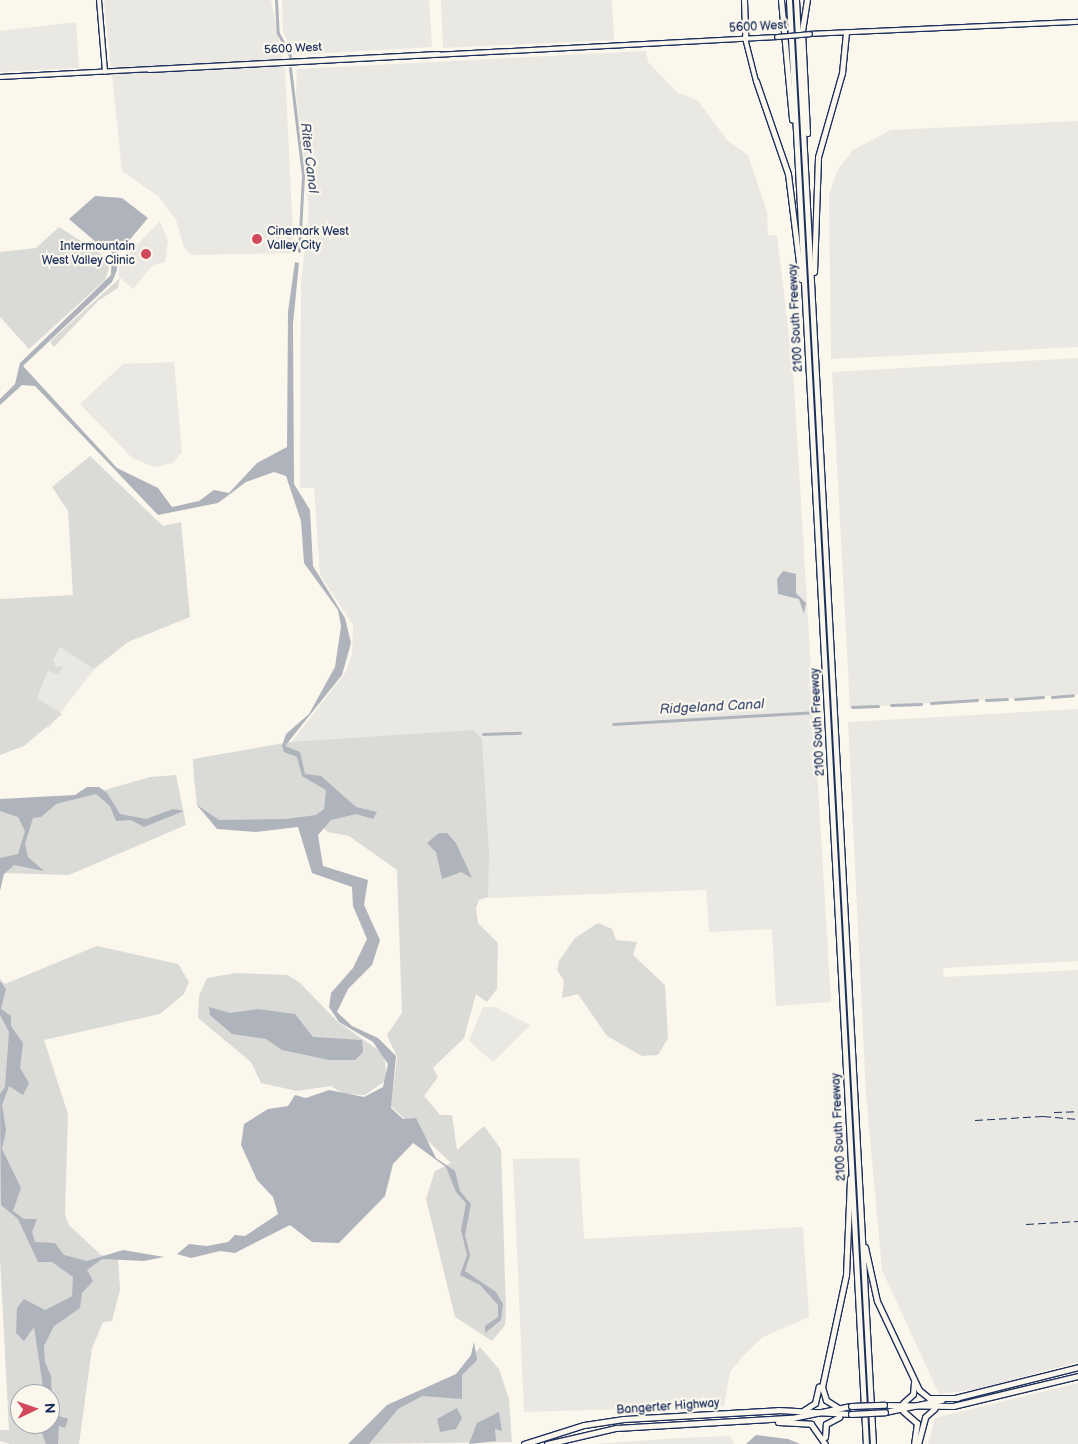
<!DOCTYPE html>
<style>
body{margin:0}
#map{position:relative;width:1078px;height:1444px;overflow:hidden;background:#fbf7ec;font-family:"Balsamiq Sans",sans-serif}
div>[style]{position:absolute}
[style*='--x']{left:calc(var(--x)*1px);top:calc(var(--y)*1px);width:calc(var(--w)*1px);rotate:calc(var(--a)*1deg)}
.built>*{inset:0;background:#eae8e2}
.green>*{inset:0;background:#dadad7}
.water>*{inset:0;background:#afb3bb}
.canal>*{height:3px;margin:-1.5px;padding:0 1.5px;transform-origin:1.5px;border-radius:1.5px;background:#afb3bb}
.roads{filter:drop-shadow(1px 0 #1b2f5e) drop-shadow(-1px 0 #1b2f5e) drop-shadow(0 1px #1b2f5e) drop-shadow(0 -1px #1b2f5e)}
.secondary>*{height:4px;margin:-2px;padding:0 2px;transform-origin:2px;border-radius:2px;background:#fbf7ec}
.highway>*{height:5px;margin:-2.5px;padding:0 2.5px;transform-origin:2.5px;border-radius:2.5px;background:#fbf7ec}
.rail>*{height:1px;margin-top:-0.5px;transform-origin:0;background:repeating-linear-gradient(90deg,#1b2f5e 0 8px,transparent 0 12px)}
.bridges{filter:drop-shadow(1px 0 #1b2f5e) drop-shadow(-1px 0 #1b2f5e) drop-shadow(0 1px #1b2f5e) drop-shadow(0 -1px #1b2f5e)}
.secondary-bridge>*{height:4px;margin:-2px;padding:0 2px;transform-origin:2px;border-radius:2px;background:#fbf7ec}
.highway-bridge>*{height:5px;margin:-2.5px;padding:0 2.5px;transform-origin:2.5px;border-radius:2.5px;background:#fbf7ec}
.dots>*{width:14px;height:14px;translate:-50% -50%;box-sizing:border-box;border:2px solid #fbf7ec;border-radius:50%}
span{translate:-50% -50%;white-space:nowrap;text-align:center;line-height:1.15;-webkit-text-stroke:4.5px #fbf7ec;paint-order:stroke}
.street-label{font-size:12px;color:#1b2f5e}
.poi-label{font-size:12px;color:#1b2f5e}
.left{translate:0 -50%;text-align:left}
.right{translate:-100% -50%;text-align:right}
.water-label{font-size:14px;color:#47577a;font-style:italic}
.north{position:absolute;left:10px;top:1384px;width:50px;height:50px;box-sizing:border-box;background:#fbf7ec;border:1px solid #a1a7b3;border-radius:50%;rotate:87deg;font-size:14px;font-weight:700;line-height:20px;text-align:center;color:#1b2f5e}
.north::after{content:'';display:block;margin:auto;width:18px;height:22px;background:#d1495b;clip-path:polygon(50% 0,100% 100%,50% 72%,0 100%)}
</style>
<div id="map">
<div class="built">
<i style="clip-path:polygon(104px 0,271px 0,285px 71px,294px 253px,191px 255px,184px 247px,176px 220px,158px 196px,122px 171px)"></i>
<i style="clip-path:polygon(282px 0,429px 0,432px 47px,293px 55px,283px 31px)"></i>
<i style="clip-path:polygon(441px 0,612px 0,614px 40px,443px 48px)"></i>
<i style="clip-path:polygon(76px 22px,79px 68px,0 72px,0 31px)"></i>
<i style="clip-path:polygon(646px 51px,648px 62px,677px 92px,698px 101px,727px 140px,748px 155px,767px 212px,768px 235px,777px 235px,793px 369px,831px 1002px,776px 1006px,772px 929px,709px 932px,706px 890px,488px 898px,290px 744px,345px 673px,352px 655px,353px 625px,320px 575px,314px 488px,300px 488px,301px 283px,309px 210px,296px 95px,297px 69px)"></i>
<i style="clip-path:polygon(1078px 121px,1078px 347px,831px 359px,829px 195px,837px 171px,853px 150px,891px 130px)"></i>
<i style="clip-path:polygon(160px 221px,168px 241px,165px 262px,153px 265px,133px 289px,119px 277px,119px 257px,126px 256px)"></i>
<i style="clip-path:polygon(1078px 358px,1078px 694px,850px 708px,832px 372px)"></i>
<i style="clip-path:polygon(174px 362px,182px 452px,173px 463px,154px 467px,132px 458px,80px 404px,123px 364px)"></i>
<i style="clip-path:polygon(74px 641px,96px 667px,48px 729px,19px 694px,37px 643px)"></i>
<i style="clip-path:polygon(1078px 709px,1078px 961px,943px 968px,944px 977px,1078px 970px,1078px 1362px,978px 1389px,939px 1394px,882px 1270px,866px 1094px,848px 722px)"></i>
<i style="clip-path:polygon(483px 1007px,495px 1007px,530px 1025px,493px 1062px,469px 1041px)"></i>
<i style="clip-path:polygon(579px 1158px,584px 1239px,803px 1227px,809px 1317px,763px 1337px,744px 1355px,730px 1372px,724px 1406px,524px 1412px,513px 1159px)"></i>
<i style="clip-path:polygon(1078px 1383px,1078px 1444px,928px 1444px,935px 1418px)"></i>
<i style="clip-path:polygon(730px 1436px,734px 1444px,594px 1444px,679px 1438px)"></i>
</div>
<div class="green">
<i style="clip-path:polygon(59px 227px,107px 258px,109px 269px,105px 280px,29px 349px,0 317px,0 252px,36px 248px)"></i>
<i style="clip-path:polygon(120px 278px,118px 288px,98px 301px,54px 347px,50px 342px,55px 337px)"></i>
<i style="clip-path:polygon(90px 456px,163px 526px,181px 522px,190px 617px,128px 642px,94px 669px,60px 647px,53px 660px,56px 667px,63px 666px,58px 675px,48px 670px,37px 698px,62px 714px,24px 746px,0 755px,0 599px,73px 595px,68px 511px,52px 487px)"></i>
<i style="clip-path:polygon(473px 730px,482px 739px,489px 853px,488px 897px,479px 900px,476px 908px,478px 923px,498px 943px,497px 989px,487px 1002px,476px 994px,464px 1038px,433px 1068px,438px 1077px,424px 1096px,440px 1115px,452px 1115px,457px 1150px,484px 1126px,501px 1149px,506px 1311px,505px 1325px,492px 1341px,455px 1317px,426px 1199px,435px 1171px,451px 1163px,391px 1106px,397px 1057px,387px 1035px,402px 1013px,397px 870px,349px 836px,328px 832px,319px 824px,215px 823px,197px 806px,194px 778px,193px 759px,290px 742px)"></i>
<i style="clip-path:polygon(176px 775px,186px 825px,69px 875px,0 873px,0 804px,60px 803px,150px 777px)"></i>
<i style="clip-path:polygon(598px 923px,612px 929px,616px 940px,637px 942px,633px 955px,665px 985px,668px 1038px,658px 1055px,642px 1056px,607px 1036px,578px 994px,562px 998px,564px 981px,557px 970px,559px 961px,575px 938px)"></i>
<i style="clip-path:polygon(evenodd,97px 946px,178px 964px,189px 982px,184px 994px,160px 1014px,44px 1040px,68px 1114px,65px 1215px,69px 1225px,101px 1255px,118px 1258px,120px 1290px,112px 1321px,103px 1322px,92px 1348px,79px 1444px,10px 1444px,0 1441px,0 1430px,9px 1430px,0 1258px,0 979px,5px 984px,97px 946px,20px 1394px,50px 1394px,50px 1424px,20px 1424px,20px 1394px)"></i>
<i style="clip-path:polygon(236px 973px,287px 975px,299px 982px,338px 1022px,384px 1054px,387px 1080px,365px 1095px,344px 1094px,331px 1086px,297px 1091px,261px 1083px,251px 1062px,198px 1018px,199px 996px,207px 978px)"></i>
<i style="clip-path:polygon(480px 1347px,499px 1369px,509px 1399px,512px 1442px,356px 1444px,393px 1407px,459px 1375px)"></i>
</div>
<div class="water">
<i style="clip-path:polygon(95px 196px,122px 198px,148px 218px,127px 243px,116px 248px,117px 270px,112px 282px,23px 366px,117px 468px,158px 488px,172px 507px,199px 501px,214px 490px,229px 493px,257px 463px,287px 447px,288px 312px,295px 262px,299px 263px,293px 324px,294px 484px,310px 510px,313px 566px,345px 618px,351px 643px,342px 675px,285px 746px,300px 752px,305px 774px,321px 776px,356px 807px,377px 812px,373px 819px,356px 814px,331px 820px,318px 835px,323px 866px,368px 880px,364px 905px,380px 940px,372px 965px,348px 989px,337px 1012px,352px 1026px,378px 1038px,396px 1056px,391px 1108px,403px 1119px,416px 1118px,436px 1158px,455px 1171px,460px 1191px,471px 1204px,465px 1235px,470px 1255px,465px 1271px,496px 1292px,503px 1304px,501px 1320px,485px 1333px,485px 1326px,498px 1317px,498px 1305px,480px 1285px,460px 1275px,467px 1255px,461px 1230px,466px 1203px,456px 1192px,446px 1167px,413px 1143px,393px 1164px,385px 1196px,339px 1243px,312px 1242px,290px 1225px,235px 1253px,220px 1251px,191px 1258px,177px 1254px,189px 1244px,207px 1246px,228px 1242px,235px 1235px,245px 1236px,278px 1214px,273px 1197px,257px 1180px,241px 1145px,244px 1124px,268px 1109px,288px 1106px,295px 1095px,306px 1098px,329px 1090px,364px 1097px,383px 1087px,388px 1064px,373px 1042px,339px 1022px,329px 1007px,331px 993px,353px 968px,367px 939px,353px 906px,352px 887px,312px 873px,298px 827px,256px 832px,217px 829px,197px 805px,219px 820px,286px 819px,316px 815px,324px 809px,326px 790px,302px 776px,297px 757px,284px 752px,282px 746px,286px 734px,309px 714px,335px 667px,341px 626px,338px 610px,304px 563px,301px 521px,286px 476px,274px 472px,246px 482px,218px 503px,158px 515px,35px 386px,22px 385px,0 405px,0 399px,15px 384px,20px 363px,111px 275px,112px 248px,97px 243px,69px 219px)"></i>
<i style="clip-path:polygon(783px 571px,796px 574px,796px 593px,806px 603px,804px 614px,799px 599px,778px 594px,777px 579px)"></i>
<i style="clip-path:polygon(87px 787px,99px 787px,107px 793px,120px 814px,146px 819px,173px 809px,184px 811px,144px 827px,131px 820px,116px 821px,110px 806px,96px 794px,56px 804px,41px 817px,33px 818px,25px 844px,28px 857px,44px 871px,14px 865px,4px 874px,0 891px,0 858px,18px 854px,25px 831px,18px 817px,0 811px,0 799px,75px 795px)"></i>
<i style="clip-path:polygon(439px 833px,447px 833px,456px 843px,472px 878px,461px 872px,442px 879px,436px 852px,427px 843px)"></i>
<i style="clip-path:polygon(0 981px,6px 989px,1px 1009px,11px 1016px,11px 1026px,23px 1043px,20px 1068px,29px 1083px,23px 1095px,9px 1086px,2px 1105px,6px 1130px,2px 1149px,21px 1188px,13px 1211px,24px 1219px,37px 1219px,32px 1232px,35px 1242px,55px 1243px,64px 1255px,87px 1261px,123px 1250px,164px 1257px,144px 1261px,102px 1259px,87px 1270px,93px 1281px,82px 1293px,80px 1308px,54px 1326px,44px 1346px,45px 1362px,51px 1376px,52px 1400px,59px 1416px,68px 1419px,65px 1428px,59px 1426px,58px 1444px,46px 1444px,42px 1433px,43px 1424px,50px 1424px,50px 1394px,44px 1394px,34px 1327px,24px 1341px,16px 1333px,17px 1308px,24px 1299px,45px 1310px,67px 1299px,72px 1296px,73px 1277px,52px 1262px,38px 1262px,18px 1219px,1px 1205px,0 1094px,5px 1087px,9px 1032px,0 1015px)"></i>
<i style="clip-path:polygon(209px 1007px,230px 1013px,257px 1009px,295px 1014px,313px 1037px,362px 1040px,363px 1052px,355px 1060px,329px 1060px,282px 1050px,266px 1039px,232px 1034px,210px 1015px)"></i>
<i style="clip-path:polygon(474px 1342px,477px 1360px,462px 1375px,462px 1399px,422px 1396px,398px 1409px,369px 1444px,348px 1444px,387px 1405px,456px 1374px,471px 1355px)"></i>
<i style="clip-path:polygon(457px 1408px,462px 1418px,456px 1429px,440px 1432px,437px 1419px)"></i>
<i style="clip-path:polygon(499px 1412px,502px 1431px,495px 1429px,496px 1441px,469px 1444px,477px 1423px)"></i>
<i style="clip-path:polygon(756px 1435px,788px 1439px,800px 1444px,746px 1444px)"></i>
</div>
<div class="canal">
<i style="--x:276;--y:0;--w:33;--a:87"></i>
<i style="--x:278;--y:33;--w:26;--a:62"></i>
<i style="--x:290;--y:68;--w:109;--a:83.1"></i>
<i style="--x:303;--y:176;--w:75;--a:93.1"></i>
<i style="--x:1052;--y:697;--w:21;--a:-5"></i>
<i style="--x:1015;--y:699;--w:28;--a:-4"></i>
<i style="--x:986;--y:700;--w:21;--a:-3"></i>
<i style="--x:931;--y:703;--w:46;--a:-3.7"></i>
<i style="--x:891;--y:705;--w:30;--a:-2"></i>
<i style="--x:852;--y:707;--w:26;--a:-2"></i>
<i style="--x:613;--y:724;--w:200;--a:-3.4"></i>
<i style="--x:483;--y:734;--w:37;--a:-2"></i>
</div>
<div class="roads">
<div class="secondary">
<i style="--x:99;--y:0;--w:72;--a:85.2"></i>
<i style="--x:810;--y:34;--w:268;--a:-2.6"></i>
<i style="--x:745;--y:38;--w:44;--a:75.7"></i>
<i style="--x:149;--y:70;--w:629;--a:-3.01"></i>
<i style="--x:0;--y:77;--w:439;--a:-3"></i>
</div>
<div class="highway">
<i style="--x:744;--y:0;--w:38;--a:88"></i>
<i style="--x:781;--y:0;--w:120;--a:84.7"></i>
<i style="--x:789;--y:0;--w:1446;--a:86.95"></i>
<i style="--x:796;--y:0;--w:1446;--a:86.95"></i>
<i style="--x:756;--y:81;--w:98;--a:71"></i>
<i style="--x:788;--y:174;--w:106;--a:82.9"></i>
<i style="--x:807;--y:133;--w:102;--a:-92.8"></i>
<i style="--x:802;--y:31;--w:31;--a:-81"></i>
<i style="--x:814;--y:272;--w:115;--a:-88"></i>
<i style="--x:818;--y:157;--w:87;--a:-74.1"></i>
<i style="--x:842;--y:73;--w:41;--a:-84.4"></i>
<i style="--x:865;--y:1247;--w:55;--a:77.5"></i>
<i style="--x:877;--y:1301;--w:98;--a:64.7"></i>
<i style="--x:919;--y:1390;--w:13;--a:39"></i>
<i style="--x:929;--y:1398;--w:28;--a:0"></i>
<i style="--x:955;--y:1398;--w:127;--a:-14.1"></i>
<i style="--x:903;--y:1403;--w:13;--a:-42"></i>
<i style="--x:913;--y:1394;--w:12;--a:-85"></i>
<i style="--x:884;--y:1405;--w:69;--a:0.8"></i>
<i style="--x:953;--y:1406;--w:129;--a:-13.5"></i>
<i style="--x:837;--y:1407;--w:13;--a:-148"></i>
<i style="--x:826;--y:1400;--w:14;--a:-107"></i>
<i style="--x:822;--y:1387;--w:115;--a:-77.9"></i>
<i style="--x:846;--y:1275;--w:97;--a:-87.6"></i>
<i style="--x:804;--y:1410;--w:13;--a:-32"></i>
<i style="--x:815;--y:1403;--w:17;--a:-77"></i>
<i style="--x:903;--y:1411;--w:18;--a:41"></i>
<i style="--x:917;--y:1423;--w:21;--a:98"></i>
<i style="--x:885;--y:1412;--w:58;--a:-11.9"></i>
<i style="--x:778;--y:1422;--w:33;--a:3"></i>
<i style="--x:811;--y:1424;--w:24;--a:55"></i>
<i style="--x:825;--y:1437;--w:13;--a:-86"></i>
<i style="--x:826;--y:1424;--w:15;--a:-28"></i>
<i style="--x:524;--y:1444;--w:63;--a:-17.6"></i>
<i style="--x:584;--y:1425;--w:40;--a:-8.5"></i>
<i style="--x:624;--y:1419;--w:154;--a:-3.3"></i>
<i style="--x:778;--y:1410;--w:73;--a:3.1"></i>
<i style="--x:547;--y:1444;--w:71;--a:-13.1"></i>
<i style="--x:616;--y:1428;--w:176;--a:-3.3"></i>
<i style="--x:792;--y:1418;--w:60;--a:-11.5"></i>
<i style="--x:918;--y:1444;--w:28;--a:-75"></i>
<i style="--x:925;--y:1417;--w:13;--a:-42"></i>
</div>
</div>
<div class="rail">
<i style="--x:1054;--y:1112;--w:24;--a:-2"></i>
<i style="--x:975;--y:1120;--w:68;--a:-3.4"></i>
<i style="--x:1043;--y:1116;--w:35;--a:5"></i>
<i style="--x:1026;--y:1224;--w:52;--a:-3.3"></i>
</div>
<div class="bridges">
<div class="secondary-bridge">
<i style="--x:777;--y:37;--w:33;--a:-5"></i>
</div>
<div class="highway-bridge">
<i style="--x:851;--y:1406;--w:33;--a:-2"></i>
<i style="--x:851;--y:1414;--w:34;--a:-3"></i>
</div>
</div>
<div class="dots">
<i style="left:257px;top:239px;background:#d1495b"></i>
<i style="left:146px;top:254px;background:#d1495b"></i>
</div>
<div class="street-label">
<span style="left:758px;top:27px;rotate:-3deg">5600 West</span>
<span style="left:293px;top:49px;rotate:-3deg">5600 West</span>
<span style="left:796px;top:318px;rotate:-93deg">2100 South Freeway</span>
<span style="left:818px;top:722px;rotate:-93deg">2100 South Freeway</span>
<span style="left:839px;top:1127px;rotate:-93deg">2100 South Freeway</span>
<span style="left:668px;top:1407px;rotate:-4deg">Bangerter Highway</span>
</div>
<div class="poi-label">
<span class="left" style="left:267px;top:239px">Cinemark West<br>Valley City</span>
<span class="right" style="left:135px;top:254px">Intermountain<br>West Valley Clinic</span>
</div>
<div class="water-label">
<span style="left:309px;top:158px;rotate:83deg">Riter Canal</span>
<span style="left:712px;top:707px;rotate:-3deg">Ridgeland Canal</span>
</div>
<div class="north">N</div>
</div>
